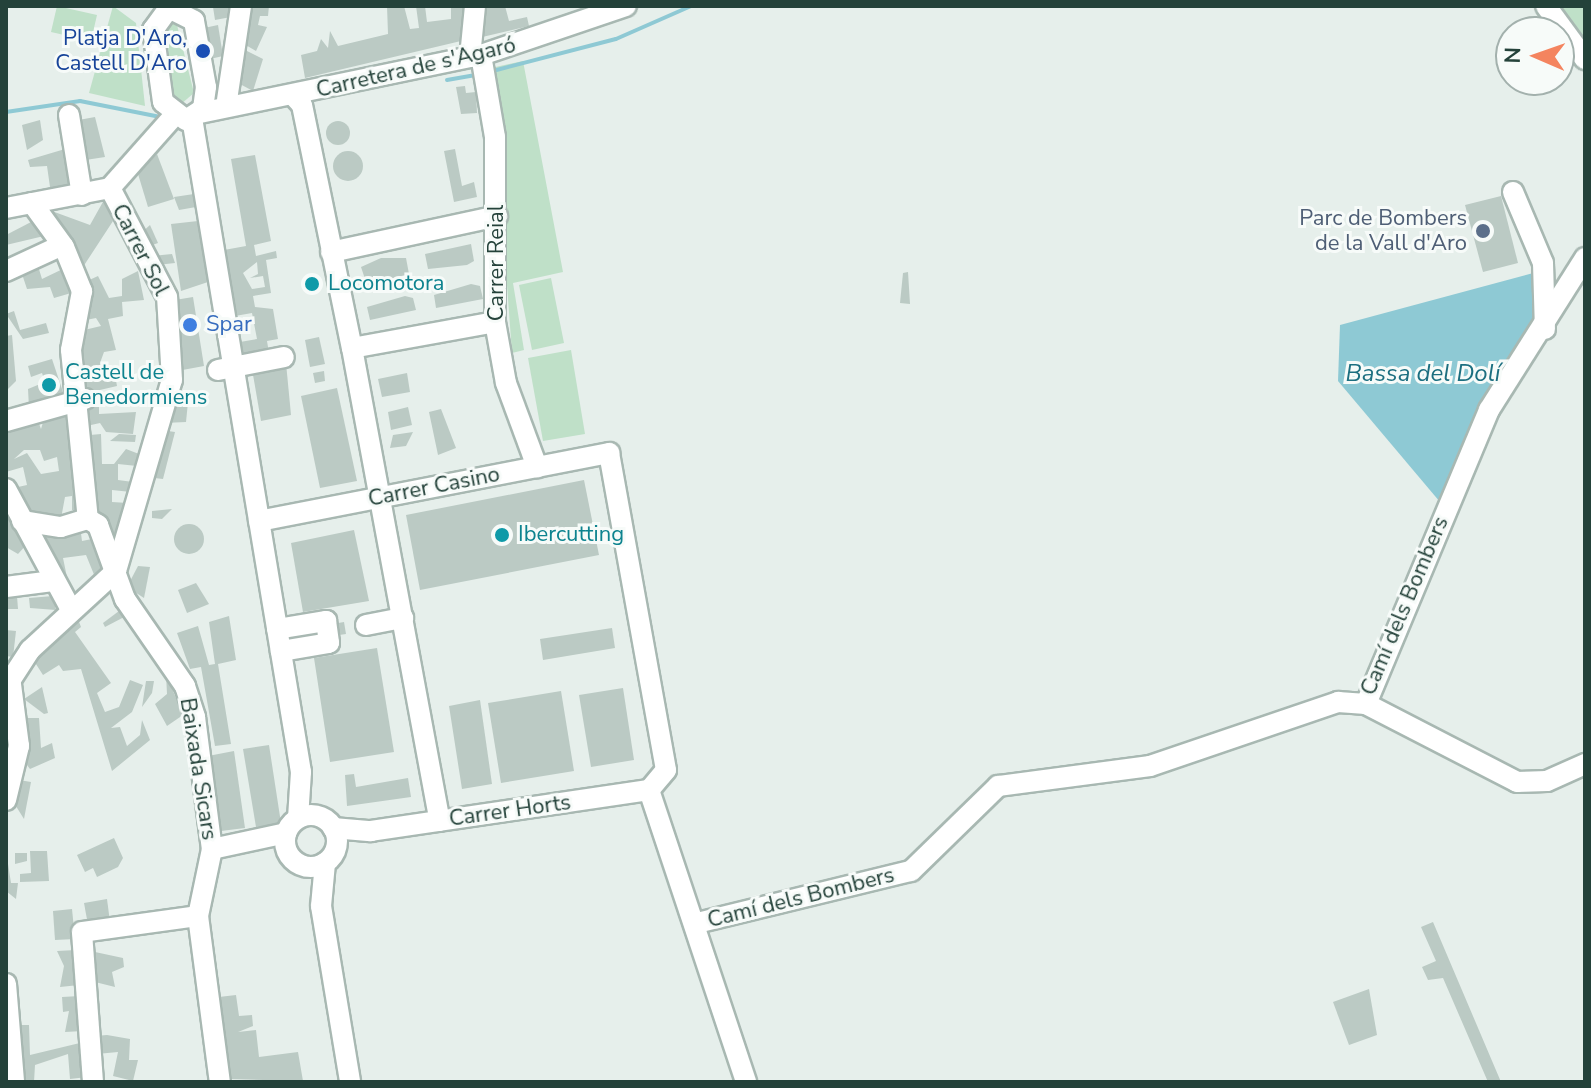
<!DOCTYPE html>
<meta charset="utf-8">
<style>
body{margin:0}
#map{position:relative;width:1591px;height:1088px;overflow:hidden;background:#e6efeb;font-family:"Nunito Sans",sans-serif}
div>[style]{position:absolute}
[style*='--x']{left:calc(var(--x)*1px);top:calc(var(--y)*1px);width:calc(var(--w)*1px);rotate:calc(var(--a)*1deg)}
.green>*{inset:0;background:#bfe0c8}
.water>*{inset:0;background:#8ec9d4}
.stream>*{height:4px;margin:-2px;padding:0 2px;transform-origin:2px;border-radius:2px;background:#8ec9d4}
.building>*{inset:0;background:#bbcac4}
.round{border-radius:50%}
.roads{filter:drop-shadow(2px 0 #a8b8b2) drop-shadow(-2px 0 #a8b8b2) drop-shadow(0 2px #a8b8b2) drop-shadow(0 -2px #a8b8b2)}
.minor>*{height:20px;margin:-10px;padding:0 10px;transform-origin:10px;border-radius:10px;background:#fff}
.minor>.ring{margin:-10px;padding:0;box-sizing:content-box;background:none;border:20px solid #fff;border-radius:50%}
.dots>*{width:22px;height:22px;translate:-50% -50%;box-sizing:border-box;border:4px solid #f7fbf9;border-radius:50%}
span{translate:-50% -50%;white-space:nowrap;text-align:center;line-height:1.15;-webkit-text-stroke:6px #f7fbf9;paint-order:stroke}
.transit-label{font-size:22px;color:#164399}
.right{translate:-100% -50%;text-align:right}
.street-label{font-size:22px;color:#24423a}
.service-label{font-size:22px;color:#4e5e75}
.culture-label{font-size:22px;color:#0d838f}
.left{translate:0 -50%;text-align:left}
.shop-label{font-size:22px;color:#366cbe}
.water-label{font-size:24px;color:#1c6f80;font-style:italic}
.frame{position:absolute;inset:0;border:8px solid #24423a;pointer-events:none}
.north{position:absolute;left:1495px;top:16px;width:80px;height:80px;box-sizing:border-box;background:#f7fbf9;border:2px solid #a3b1ad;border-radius:50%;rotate:272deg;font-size:22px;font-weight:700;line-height:32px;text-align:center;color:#24423a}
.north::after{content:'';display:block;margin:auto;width:28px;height:36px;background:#f4845f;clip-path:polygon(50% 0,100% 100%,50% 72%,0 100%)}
</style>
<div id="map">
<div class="green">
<i style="clip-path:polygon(57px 6px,97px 15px,91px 41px,51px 32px)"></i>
<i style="clip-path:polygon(113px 6px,136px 23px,145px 106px,89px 93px)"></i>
<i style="clip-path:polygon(1558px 6px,1585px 6px,1585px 40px)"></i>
<i style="clip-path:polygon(176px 21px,194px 93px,181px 104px,169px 95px,159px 34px)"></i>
<i style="clip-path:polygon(523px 61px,563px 272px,513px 283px,524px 350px,512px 353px,491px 68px)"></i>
<i style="clip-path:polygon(551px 278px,564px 343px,532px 350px,519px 285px)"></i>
<i style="clip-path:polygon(571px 350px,585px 434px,543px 441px,528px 358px)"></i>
</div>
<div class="water">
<i style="clip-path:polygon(1537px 272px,1534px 321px,1440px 502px,1338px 381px,1340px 325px)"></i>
</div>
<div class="stream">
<i style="--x:489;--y:72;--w:131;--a:-14.6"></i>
<i style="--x:616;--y:39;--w:82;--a:-23.7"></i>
<i style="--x:447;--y:80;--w:29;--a:-10"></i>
<i style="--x:6;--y:112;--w:75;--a:-8.5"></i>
<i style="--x:80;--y:101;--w:82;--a:11.3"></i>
</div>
<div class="building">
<i style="clip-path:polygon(229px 6px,231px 17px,215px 20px,213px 7px)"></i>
<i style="clip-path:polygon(249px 6px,269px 6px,268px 16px,260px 16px,258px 25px,267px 27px,256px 51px,244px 44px)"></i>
<i style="clip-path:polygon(387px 6px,404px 6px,410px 29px,419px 28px,416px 6px,425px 6px,427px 22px,451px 19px,451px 6px,465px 6px,461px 41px,305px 78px,301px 55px,317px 51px,321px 39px,328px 48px,330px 31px,338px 46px,388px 34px)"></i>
<i style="clip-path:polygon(481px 6px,505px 6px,509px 21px,527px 17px,529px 26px,478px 38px)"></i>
<i style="clip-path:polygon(218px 25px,223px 56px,210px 59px,204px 28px)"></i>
<i style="clip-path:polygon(243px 49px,263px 59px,253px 91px,238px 83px)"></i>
<i style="clip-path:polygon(465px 86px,466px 93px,476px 92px,477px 113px,461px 114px,456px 87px)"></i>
<i style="clip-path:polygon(95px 117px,105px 157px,79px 161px,73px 121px)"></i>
<i style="clip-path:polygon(40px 120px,43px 140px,27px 150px,22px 125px)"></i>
<i class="round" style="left:326px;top:121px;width:24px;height:24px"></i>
<i style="clip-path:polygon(65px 149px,78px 189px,51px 194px,47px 166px,30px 167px,28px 160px)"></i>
<i style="clip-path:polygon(455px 149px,462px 186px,474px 182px,477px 197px,454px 202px,444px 151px)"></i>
<i class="round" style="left:333px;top:151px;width:30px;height:30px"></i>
<i style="clip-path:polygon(157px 154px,174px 199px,148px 207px,138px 174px)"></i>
<i style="clip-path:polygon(evenodd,255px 155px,271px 241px,254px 245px,256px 256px,276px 251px,277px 258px,266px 260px,271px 293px,253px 296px,255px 307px,273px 309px,278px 339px,267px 341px,269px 353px,243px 359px,240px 342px,257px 339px,252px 313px,235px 316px,224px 250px,246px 246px,231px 159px,255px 155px,257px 262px,258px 274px,250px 278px,263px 276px,265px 287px,252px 289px,243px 273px,257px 262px)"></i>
<i style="clip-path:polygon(194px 194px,196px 207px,179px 210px,174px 197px)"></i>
<i style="clip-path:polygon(1501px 196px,1518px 263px,1483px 272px,1465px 205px)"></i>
<i style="clip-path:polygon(104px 200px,113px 221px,81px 270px,49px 210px,90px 225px)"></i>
<i style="clip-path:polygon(33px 221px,44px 236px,6px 245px,6px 235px)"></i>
<i style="clip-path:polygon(198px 221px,208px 282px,181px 291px,171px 224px)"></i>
<i style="clip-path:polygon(150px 225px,158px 243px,147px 247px,140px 234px)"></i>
<i style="clip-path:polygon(471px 244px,474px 261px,467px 265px,428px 269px,425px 254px)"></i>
<i style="clip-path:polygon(172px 254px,175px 263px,157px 265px,152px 256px)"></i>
<i style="clip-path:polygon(381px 258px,406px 258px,409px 274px,367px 285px,361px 267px)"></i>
<i style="clip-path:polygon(38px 266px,42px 279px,69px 266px,78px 291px,54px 298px,50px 287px,27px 289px,21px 271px)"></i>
<i style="clip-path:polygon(138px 271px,144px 300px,122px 302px,123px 316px,108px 319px,116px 350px,104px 352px,100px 363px,102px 377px,115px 375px,117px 386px,87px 393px,80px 331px,101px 326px,96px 318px,86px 320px,85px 282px,98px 276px,109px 298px,122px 296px,122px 279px)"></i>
<i style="clip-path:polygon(908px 272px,910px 304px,900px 303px,903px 273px)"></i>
<i style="clip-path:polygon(471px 284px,480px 286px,483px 299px,436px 308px,434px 295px)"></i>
<i style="clip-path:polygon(405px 296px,413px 298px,416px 310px,370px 320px,367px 307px)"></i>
<i style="clip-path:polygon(193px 297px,204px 366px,177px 371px,175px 300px)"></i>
<i style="clip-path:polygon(14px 311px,20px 330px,46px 323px,49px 333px,23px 339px,6px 314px)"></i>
<i style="clip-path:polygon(12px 335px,16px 381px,6px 391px,6px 336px)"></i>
<i style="clip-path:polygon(319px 337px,325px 364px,310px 367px,305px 340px)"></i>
<i style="clip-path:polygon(52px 359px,65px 398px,29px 408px,28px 389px,45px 382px,42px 373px,31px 377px,28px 366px)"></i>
<i style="clip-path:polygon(286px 363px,291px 415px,261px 421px,252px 369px)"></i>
<i style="clip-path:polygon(324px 371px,325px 381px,315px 383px,313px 373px)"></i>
<i style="clip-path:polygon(407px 373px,410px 392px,382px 397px,378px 379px)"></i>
<i style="clip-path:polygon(337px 388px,357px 481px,320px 488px,301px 396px)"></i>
<i style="clip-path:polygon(188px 402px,186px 422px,164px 423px,176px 403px)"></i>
<i style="clip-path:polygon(99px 405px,99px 414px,136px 412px,133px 434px,106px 432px,100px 423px,82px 427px,83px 409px)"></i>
<i style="clip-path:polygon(408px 407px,412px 425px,391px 430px,388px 412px)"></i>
<i style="clip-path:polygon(441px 409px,456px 448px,438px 455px,429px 412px)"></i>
<i style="clip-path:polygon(evenodd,74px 412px,84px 511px,72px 510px,72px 496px,65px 497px,60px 524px,34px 520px,9px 489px,27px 485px,23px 467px,6px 472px,6px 432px,38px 421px,41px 429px,44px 419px,74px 412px,24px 450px,40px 450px,44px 461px,57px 457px,59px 471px,41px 474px,27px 453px,14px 459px,24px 450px)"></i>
<i style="clip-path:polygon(161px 430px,175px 432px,163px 479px,146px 477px)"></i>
<i style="clip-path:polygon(413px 432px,406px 446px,390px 448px,393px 435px)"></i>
<i style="clip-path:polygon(101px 434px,102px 464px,114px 464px,126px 449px,139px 454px,137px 466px,118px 464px,118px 480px,133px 482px,131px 492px,112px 490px,112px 502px,128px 503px,116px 548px,89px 510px,79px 436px)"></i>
<i style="clip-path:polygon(119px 434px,136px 435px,135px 442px,110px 441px)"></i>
<i style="clip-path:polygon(584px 480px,599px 555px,420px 590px,406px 515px)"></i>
<i style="clip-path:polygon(6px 508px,27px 544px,18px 554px,6px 547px)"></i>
<i style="clip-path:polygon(172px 509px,162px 519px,152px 518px,152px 511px)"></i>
<i class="round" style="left:174px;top:524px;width:30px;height:30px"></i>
<i style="clip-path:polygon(28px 525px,80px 526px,82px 541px,97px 538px,104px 575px,95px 577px,86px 555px,63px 558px,68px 582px,59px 586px)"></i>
<i style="clip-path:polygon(354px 530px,369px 601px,303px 612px,291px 543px)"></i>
<i style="clip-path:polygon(138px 566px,150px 567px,144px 598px,127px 587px)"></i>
<i style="clip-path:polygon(196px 583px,209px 604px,187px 613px,178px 590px)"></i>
<i style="clip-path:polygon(6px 596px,17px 596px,18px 609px,6px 609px)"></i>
<i style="clip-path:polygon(53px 596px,56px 610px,30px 608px,29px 598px)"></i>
<i style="clip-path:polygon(123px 608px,128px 615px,105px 627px,103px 623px)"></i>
<i style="clip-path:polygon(76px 614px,81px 627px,75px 632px,111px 683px,97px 693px,105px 712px,119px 707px,130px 680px,143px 685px,132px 712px,111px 728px,120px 727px,127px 746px,140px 735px,142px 720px,150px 740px,112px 771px,81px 669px,63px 671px,59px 665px,43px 675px,34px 661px)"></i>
<i style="clip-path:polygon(229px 616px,236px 660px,218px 664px,231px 744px,215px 746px,201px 667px,190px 669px,177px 633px,198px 626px,209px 665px,215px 664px,209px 622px)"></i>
<i style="clip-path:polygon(344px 622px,346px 634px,312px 639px,310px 628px)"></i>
<i style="clip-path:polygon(612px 628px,615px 648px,543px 660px,540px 639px)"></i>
<i style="clip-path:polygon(6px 630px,16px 631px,13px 657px,6px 656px)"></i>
<i style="clip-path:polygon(377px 648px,394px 752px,330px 762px,314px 658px)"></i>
<i style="clip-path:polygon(166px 674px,183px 715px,167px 726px,155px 704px,167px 694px)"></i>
<i style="clip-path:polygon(146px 681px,154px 681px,152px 693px,142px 707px)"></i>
<i style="clip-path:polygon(42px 687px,48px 713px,44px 714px,24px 699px)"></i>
<i style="clip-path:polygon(623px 688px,634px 760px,591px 767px,579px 695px)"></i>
<i style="clip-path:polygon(561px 691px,574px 771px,501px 783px,488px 703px)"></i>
<i style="clip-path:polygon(480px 700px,492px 784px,462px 789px,449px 706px)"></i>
<i style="clip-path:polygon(20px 718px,39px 718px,41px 748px,52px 743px,55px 758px,30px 769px,21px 757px)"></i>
<i style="clip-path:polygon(269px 745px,281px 823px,256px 827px,243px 749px)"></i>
<i style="clip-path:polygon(234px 751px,245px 828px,221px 831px,208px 756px)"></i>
<i style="clip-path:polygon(354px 774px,356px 787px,408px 778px,411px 797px,347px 806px,345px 775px)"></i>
<i style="clip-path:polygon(19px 780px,31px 782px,24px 819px,14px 803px)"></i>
<i style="clip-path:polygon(114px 838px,123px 858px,118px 867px,97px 877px,93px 868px,85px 872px,77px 855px)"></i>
<i style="clip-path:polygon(6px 851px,11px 883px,18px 883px,16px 899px,6px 891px)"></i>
<i style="clip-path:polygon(30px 851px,47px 851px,49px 881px,20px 882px,20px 874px,31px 873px)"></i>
<i style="clip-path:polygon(15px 853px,27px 853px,27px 861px,15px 864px)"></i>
<i style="clip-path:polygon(107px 899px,110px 922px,88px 925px,84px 903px)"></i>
<i style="clip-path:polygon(72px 909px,75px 939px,55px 940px,53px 911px)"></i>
<i style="clip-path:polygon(1433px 922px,1501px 1082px,1488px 1082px,1443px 978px,1428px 980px,1422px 967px,1436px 961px,1421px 927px)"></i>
<i style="clip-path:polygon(76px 950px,79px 985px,60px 987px,64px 966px,57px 951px)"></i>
<i style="clip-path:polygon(95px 952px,123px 958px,124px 967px,112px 972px,115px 987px,95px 982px)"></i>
<i style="clip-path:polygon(1369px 989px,1377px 1035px,1349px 1045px,1333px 1002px)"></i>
<i style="clip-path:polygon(236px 995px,239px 1016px,252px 1015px,253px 1026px,238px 1032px,256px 1030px,259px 1057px,298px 1052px,303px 1081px,229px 1079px,219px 997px)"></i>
<i style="clip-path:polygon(80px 996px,83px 1031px,65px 1032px,69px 1011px,63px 1012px,62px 997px)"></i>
<i style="clip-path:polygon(17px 1025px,29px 1025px,30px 1055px,84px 1042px,87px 1077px,70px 1079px,68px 1054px,35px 1065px,34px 1082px,19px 1082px)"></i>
<i style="clip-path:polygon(107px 1035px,130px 1039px,129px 1060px,138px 1060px,133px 1081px,113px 1076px,118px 1052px,97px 1054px,95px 1036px)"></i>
</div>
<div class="roads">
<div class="minor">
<i style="--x:1546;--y:6;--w:66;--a:53.7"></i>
<i style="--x:169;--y:8;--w:28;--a:27"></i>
<i style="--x:194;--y:21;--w:67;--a:79.7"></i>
<i style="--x:206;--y:87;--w:22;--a:98"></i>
<i style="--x:203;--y:109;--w:20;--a:147"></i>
<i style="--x:186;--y:120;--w:29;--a:-142"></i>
<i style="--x:163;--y:102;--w:73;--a:-97.9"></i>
<i style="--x:153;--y:30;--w:27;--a:-54"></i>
<i style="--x:481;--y:55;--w:83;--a:80.3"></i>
<i style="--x:495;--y:137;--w:185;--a:90"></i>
<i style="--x:495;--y:322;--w:62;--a:79.8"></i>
<i style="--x:506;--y:383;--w:90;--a:69.7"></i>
<i style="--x:470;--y:57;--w:51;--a:-84.4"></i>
<i style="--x:293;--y:95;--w:13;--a:48"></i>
<i style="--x:302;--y:105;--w:248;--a:78.4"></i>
<i style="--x:352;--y:348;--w:481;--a:79.5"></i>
<i style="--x:227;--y:100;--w:95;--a:-81.5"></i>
<i style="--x:200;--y:113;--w:287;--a:-11.7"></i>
<i style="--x:481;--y:55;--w:153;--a:-18.7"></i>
<i style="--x:69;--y:115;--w:81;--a:80.8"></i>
<i style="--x:192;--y:118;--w:663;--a:80.54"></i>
<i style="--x:301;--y:772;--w:46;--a:93.7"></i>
<i style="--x:1513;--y:192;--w:77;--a:67.1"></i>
<i style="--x:1543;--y:263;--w:66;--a:88.3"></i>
<i style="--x:32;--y:203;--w:54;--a:54"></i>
<i style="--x:64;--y:247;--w:48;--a:67.8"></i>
<i style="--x:82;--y:291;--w:60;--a:100.6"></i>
<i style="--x:71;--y:350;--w:170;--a:84.3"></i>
<i style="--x:88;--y:519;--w:12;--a:31"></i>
<i style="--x:98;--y:525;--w:79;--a:70"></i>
<i style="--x:125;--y:599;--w:106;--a:55.4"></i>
<i style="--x:185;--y:686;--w:33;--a:72"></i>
<i style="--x:195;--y:717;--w:133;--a:82.7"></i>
<i style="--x:212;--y:849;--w:68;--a:101.8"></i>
<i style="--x:198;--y:916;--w:167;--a:82.5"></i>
<i style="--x:6;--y:208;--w:106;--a:-10.9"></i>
<i style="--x:110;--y:188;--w:95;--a:-48.4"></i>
<i style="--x:331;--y:252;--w:170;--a:-12.2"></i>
<i style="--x:6;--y:271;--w:57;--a:-24.8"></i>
<i style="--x:352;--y:348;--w:145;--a:-10.3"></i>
<i style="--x:218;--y:370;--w:67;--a:-11.1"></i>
<i style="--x:6;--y:421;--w:82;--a:-15.6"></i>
<i style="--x:6;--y:489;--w:135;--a:61.7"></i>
<i style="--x:22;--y:521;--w:39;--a:9"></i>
<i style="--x:61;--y:527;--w:28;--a:-17"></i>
<i style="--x:259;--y:521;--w:357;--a:-11"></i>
<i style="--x:609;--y:453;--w:322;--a:79.8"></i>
<i style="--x:666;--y:770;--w:26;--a:130"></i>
<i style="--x:6;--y:587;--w:47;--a:-7.3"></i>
<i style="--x:366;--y:625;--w:38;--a:-11"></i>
<i style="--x:277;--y:629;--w:50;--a:-9.3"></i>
<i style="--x:326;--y:621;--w:22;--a:82"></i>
<i style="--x:329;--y:643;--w:49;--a:170.5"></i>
<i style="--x:6;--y:687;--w:44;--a:-57"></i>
<i style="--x:30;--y:650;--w:117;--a:-42.6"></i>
<i style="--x:116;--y:571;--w:199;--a:-73.7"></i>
<i style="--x:172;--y:380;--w:83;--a:-93.4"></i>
<i style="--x:167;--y:297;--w:123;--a:-117.6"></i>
<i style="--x:1366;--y:704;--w:319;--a:-67.3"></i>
<i style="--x:1489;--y:410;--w:180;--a:-57.7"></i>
<i style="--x:649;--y:790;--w:308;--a:71.6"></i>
<i style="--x:6;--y:800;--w:56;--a:-76.5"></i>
<i style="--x:19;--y:746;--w:63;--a:-97.4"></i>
<i class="ring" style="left:285px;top:815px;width:32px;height:32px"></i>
<i style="--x:333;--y:828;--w:38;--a:5"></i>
<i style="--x:371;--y:831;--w:281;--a:-8.4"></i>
<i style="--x:212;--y:849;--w:76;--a:-12.2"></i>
<i style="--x:325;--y:863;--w:43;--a:95.3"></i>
<i style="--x:321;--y:906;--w:178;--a:80.6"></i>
<i style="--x:697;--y:923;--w:220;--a:-13.7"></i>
<i style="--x:911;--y:871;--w:122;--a:-44.3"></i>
<i style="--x:998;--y:786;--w:153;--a:-7.5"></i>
<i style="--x:1150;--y:766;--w:199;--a:-18.8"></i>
<i style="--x:1338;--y:702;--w:28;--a:4"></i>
<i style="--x:1366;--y:704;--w:170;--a:27.3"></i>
<i style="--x:1517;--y:782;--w:30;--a:-2"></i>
<i style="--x:1547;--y:781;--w:42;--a:-24.1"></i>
<i style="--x:6;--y:984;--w:98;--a:85.3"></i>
<i style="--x:93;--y:1082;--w:150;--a:-94.2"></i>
<i style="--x:82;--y:932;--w:117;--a:-7.9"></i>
</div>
</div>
<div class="dots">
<i style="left:203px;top:51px;background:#1a4fb4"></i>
<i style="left:1483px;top:231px;background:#5c6f8a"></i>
<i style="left:312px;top:284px;background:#0f9aa8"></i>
<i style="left:190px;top:325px;background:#3f7fe0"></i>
<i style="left:49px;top:385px;background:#0f9aa8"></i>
<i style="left:502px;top:535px;background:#0f9aa8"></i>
</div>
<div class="transit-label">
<span class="right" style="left:187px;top:51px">Platja D'Aro,<br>Castell D'Aro</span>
</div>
<div class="street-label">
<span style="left:416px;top:68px;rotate:-13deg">Carretera de s'Agaró</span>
<span style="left:140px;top:250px;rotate:63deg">Carrer Sol</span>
<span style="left:497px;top:263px;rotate:-90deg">Carrer Reial</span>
<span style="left:434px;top:487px;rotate:-11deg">Carrer Casino</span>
<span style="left:1405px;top:606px;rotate:-67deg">Camí dels Bombers</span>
<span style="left:198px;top:769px;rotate:81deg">Baixada Sicars</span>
<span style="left:510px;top:811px;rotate:-8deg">Carrer Horts</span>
<span style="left:801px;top:898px;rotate:-14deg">Camí dels Bombers</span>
</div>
<div class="service-label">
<span class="right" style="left:1467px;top:231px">Parc de Bombers<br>de la Vall d'Aro</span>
</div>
<div class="culture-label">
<span class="left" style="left:328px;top:284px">Locomotora</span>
<span class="left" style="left:65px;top:385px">Castell de<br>Benedormiens</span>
<span class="left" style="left:518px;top:535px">Ibercutting</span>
</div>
<div class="shop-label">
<span class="left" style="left:206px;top:325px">Spar</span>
</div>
<div class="water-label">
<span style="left:1423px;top:374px">Bassa del Dolí</span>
</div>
<div class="frame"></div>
<div class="north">N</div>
</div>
